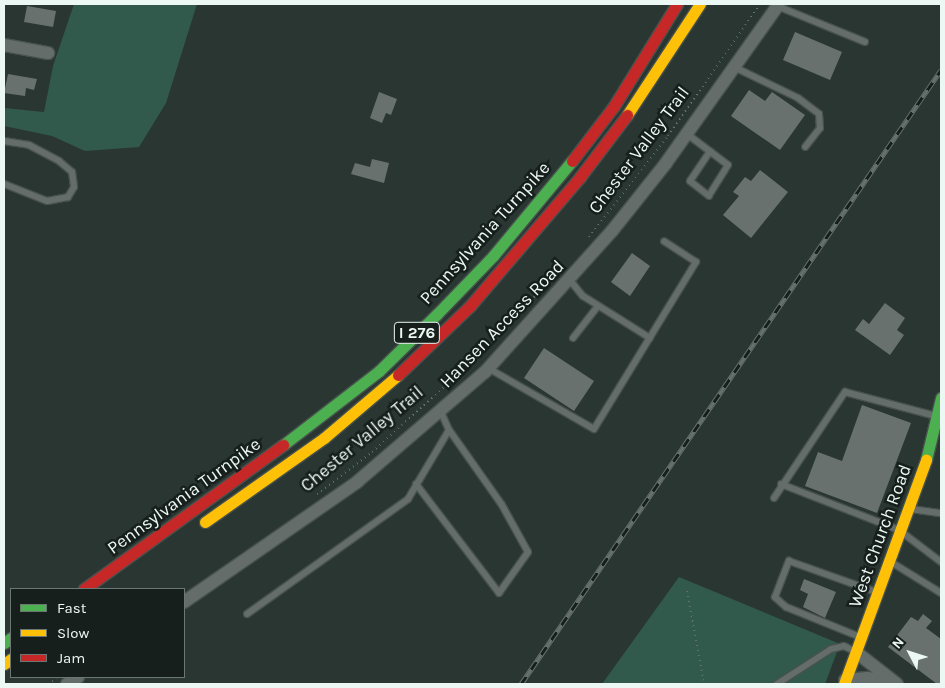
<!DOCTYPE html>
<style>
body{margin:0}
#map{position:relative;width:945px;height:688px;overflow:hidden;background:#2a3632;font-family:Karla,sans-serif}
div>[style]{position:absolute}
[style*='--x']{left:calc(var(--x)*1px);top:calc(var(--y)*1px);width:calc(var(--w)*1px);rotate:calc(var(--a)*1deg)}
.green>*{inset:0;background:#31594c}
.building>*{inset:0;background:#68716e}
.path>*{height:2px;margin-top:-1px;transform-origin:0;background:repeating-linear-gradient(90deg,#66706d 0 1px,transparent 0 5px)}
.roads{filter:drop-shadow(1px 0 #47514d) drop-shadow(-1px 0 #47514d) drop-shadow(0 1px #47514d) drop-shadow(0 -1px #47514d)}
.lane>*{height:6px;margin:-3px;padding:0 3px;transform-origin:3px;border-radius:3px;background:#656d6a}
.street>*{height:12px;margin:-6px;padding:0 6px;transform-origin:6px;border-radius:6px;background:#656d6a}
.fast>*{height:11px;margin:-5.5px;padding:0 5.5px;transform-origin:5.5px;border-radius:5.5px;background:#4caf50}
.slow>*{height:11px;margin:-5.5px;padding:0 5.5px;transform-origin:5.5px;border-radius:5.5px;background:#ffc107}
.jam>*{height:11px;margin:-5.5px;padding:0 5.5px;transform-origin:5.5px;border-radius:5.5px;background:#c62828}
.rail>*{height:5px;margin-top:-2.5px;transform-origin:0;background:repeating-linear-gradient(90deg,#161f1c 0 9px,#66706d 0 18px);box-sizing:border-box;border-block:1px solid #66706d}
span{translate:-50% -50%;white-space:nowrap;text-align:center;line-height:1.15;-webkit-text-stroke:5px #161f1c;paint-order:stroke}
.shield-label span{padding:1px 4px;background:#161f1c;border:1px solid;border-radius:4px;-webkit-text-stroke-width:0}
.shield-label{font-size:16px;color:#ecf8f3;font-weight:700}
.street-label{font-size:18px;color:#ecf8f3}
.frame{position:absolute;inset:0;border:5px solid #ecf8f3;pointer-events:none}
.legend{position:absolute;left:10px;top:588px;width:175px;height:90px;box-sizing:border-box;background:#161f1c;border:1px solid #6c7672;margin:0;padding:6px 9px;list-style:none;font-size:15px;color:#ecf8f3}
.legend li{display:flex;align-items:center;gap:10px;height:25px}
.legend b{width:25px;border:1px solid #6c7672}
.north{position:absolute;left:885px;top:628px;width:50px;height:50px;-webkit-text-stroke:4px #161f1c;paint-order:stroke;rotate:310deg;font-size:14px;font-weight:700;line-height:20px;text-align:center;color:#ecf8f3}
.north::after{content:'';display:block;margin:auto;width:18px;height:22px;background:#ecf8f3;clip-path:polygon(50% 0,100% 100%,50% 72%,0 100%)}
</style>
<div id="map">
<div class="green">
<i style="clip-path:polygon(74px 4px,197px 4px,166px 103px,139px 147px,85px 151px,52px 136px,4px 126px,4px 108px,44px 112px,53px 66px)"></i>
<i style="clip-path:polygon(679px 577px,840px 644px,825px 684px,602px 684px)"></i>
</div>
<div class="building">
<i style="clip-path:polygon(27px 6px,56px 11px,53px 27px,24px 22px)"></i>
<i style="clip-path:polygon(795px 32px,842px 52px,830px 80px,783px 60px)"></i>
<i style="clip-path:polygon(8px 74px,37px 79px,34px 90px,26px 88px,25px 96px,4px 93px)"></i>
<i style="clip-path:polygon(749px 90px,765px 101px,772px 92px,805px 115px,780px 150px,731px 116px)"></i>
<i style="clip-path:polygon(379px 92px,397px 99px,391px 115px,386px 113px,382px 123px,370px 118px)"></i>
<i style="clip-path:polygon(372px 159px,389px 163px,384px 183px,351px 174px,355px 163px,370px 167px)"></i>
<i style="clip-path:polygon(760px 170px,788px 192px,751px 238px,723px 215px,739px 196px,733px 192px,745px 177px,751px 181px)"></i>
<i style="clip-path:polygon(632px 253px,650px 266px,630px 296px,611px 282px)"></i>
<i style="clip-path:polygon(885px 303px,905px 318px,897px 330px,904px 335px,890px 355px,855px 330px,863px 319px,869px 324px)"></i>
<i style="clip-path:polygon(544px 348px,594px 381px,574px 411px,524px 378px)"></i>
<i style="clip-path:polygon(862px 405px,911px 423px,877px 513px,805px 486px,818px 452px,842px 461px)"></i>
<i style="clip-path:polygon(804px 579px,836px 592px,825px 618px,803px 607px,808px 594px,800px 590px)"></i>
<i style="clip-path:polygon(923px 614px,932px 621px,926px 628px,941px 639px,941px 684px,937px 684px,888px 647px,911px 617px,918px 621px)"></i>
</div>
<div class="path">
<i style="--x:589;--y:237;--w:128;--a:-52"></i>
<i style="--x:668;--y:136;--w:161;--a:-55.1"></i>
<i style="--x:317;--y:494;--w:69;--a:-37.4"></i>
<i style="--x:372;--y:452;--w:109;--a:-42"></i>
<i style="--x:453;--y:379;--w:139;--a:-45.3"></i>
<i style="--x:687;--y:591;--w:95;--a:79.6"></i>
<i style="--x:48;--y:684;--w:10;--a:-29"></i>
</div>
<div class="roads">
<div class="lane">
<i style="--x:777;--y:6;--w:95;--a:22.2"></i>
<i style="--x:734;--y:67;--w:71;--a:25.8"></i>
<i style="--x:798;--y:98;--w:26;--a:37"></i>
<i style="--x:819;--y:114;--w:14;--a:86"></i>
<i style="--x:820;--y:128;--w:24;--a:128"></i>
<i style="--x:687;--y:134;--w:51;--a:37.1"></i>
<i style="--x:728;--y:165;--w:36;--a:122"></i>
<i style="--x:709;--y:196;--w:24;--a:-142"></i>
<i style="--x:690;--y:181;--w:36;--a:-56"></i>
<i style="--x:4;--y:141;--w:25;--a:9"></i>
<i style="--x:29;--y:145;--w:34;--a:28"></i>
<i style="--x:59;--y:161;--w:17;--a:40"></i>
<i style="--x:72;--y:172;--w:15;--a:82"></i>
<i style="--x:74;--y:187;--w:12;--a:121"></i>
<i style="--x:68;--y:197;--w:21;--a:169"></i>
<i style="--x:47;--y:201;--w:46;--a:-158.4"></i>
<i style="--x:569;--y:279;--w:22;--a:51"></i>
<i style="--x:583;--y:296;--w:79;--a:32.1"></i>
<i style="--x:573;--y:338;--w:41;--a:-52"></i>
<i style="--x:488;--y:368;--w:122;--a:29.9"></i>
<i style="--x:594;--y:429;--w:196;--a:-58.6"></i>
<i style="--x:696;--y:262;--w:38;--a:-147"></i>
<i style="--x:416;--y:484;--w:137;--a:52.7"></i>
<i style="--x:499;--y:593;--w:50;--a:-54.7"></i>
<i style="--x:528;--y:552;--w:54;--a:-119"></i>
<i style="--x:502;--y:505;--w:92;--a:-125.2"></i>
<i style="--x:781;--y:484;--w:127;--a:21.3"></i>
<i style="--x:899;--y:530;--w:53;--a:37.3"></i>
<i style="--x:774;--y:498;--w:128;--a:-56.2"></i>
<i style="--x:845;--y:392;--w:94;--a:14.8"></i>
<i style="--x:911;--y:509;--w:30;--a:8"></i>
<i style="--x:891;--y:562;--w:59;--a:31.8"></i>
<i style="--x:247;--y:614;--w:198;--a:-35.5"></i>
<i style="--x:408;--y:499;--w:80;--a:-59.3"></i>
<i style="--x:449;--y:430;--w:20;--a:-114"></i>
<i style="--x:860;--y:637;--w:80;--a:-157.9"></i>
<i style="--x:786;--y:607;--w:15;--a:-138"></i>
<i style="--x:775;--y:597;--w:39;--a:-69"></i>
<i style="--x:789;--y:561;--w:92;--a:19.6"></i>
<i style="--x:777;--y:684;--w:64;--a:-32.9"></i>
<i style="--x:831;--y:649;--w:13;--a:-13"></i>
<i style="--x:844;--y:646;--w:13;--a:27"></i>
</div>
<div class="street">
<i style="--x:4;--y:45;--w:45;--a:10.3"></i>
<i style="--x:184;--y:602;--w:211;--a:-34.7"></i>
<i style="--x:357;--y:482;--w:169;--a:-40.7"></i>
<i style="--x:485;--y:372;--w:190;--a:-48"></i>
<i style="--x:612;--y:231;--w:87;--a:-51.5"></i>
<i style="--x:666;--y:163;--w:195;--a:-54.6"></i>
<i style="--x:856;--y:652;--w:52;--a:38"></i>
<i style="--x:845;--y:680;--w:22;--a:-5"></i>
<i style="--x:867;--y:678;--w:23;--a:7"></i>
<i style="--x:67;--y:684;--w:13;--a:-32"></i>
</div>
<div class="fast">
<i style="--x:283;--y:445;--w:121;--a:-37.6"></i>
<i style="--x:379;--y:371;--w:81;--a:-44.5"></i>
<i style="--x:437;--y:314;--w:81;--a:-46"></i>
<i style="--x:493;--y:256;--w:124;--a:-50.3"></i>
<i style="--x:926;--y:460;--w:64;--a:-76.4"></i>
<i style="--x:4;--y:643;--w:9;--a:-36"></i>
</div>
<div class="slow">
<i style="--x:627;--y:115;--w:133;--a:-56.7"></i>
<i style="--x:205;--y:522;--w:146;--a:-35.2"></i>
<i style="--x:324;--y:438;--w:97;--a:-40.4"></i>
<i style="--x:4;--y:664;--w:9;--a:-36"></i>
<i style="--x:844;--y:684;--w:239;--a:-69.9"></i>
</div>
<div class="jam">
<i style="--x:572;--y:161;--w:69;--a:-52.6"></i>
<i style="--x:614;--y:106;--w:120;--a:-58.3"></i>
<i style="--x:398;--y:375;--w:100;--a:-43.8"></i>
<i style="--x:470;--y:306;--w:170;--a:-49.5"></i>
<i style="--x:580;--y:177;--w:78;--a:-52.8"></i>
<i style="--x:84;--y:589;--w:246;--a:-35.9"></i>
</div>
</div>
<div class="rail">
<i style="--x:521;--y:684;--w:744;--a:-55.63"></i>
</div>
<div class="shield-label">
<span style="left:417px;top:333px">I 276</span>
</div>
<div class="street-label">
<span style="left:639px;top:150px;rotate:-53deg">Chester Valley Trail</span>
<span style="left:485px;top:233px;rotate:-48deg">Pennsylvania Turnpike</span>
<span style="left:502px;top:324px;rotate:-46deg">Hansen Access Road</span>
<span style="left:362px;top:439px;rotate:-40deg">Chester Valley Trail</span>
<span style="left:184px;top:496px;rotate:-36deg">Pennsylvania Turnpike</span>
<span style="left:880px;top:536px;rotate:-70deg">West Church Road</span>
</div>
<div class="frame"></div>
<ul class="legend">
<li><b style="height:6px;background:#4caf50"></b>Fast</li>
<li><b style="height:6px;background:#ffc107"></b>Slow</li>
<li><b style="height:6px;background:#c62828"></b>Jam</li>
</ul>
<div class="north">N</div>
</div>
